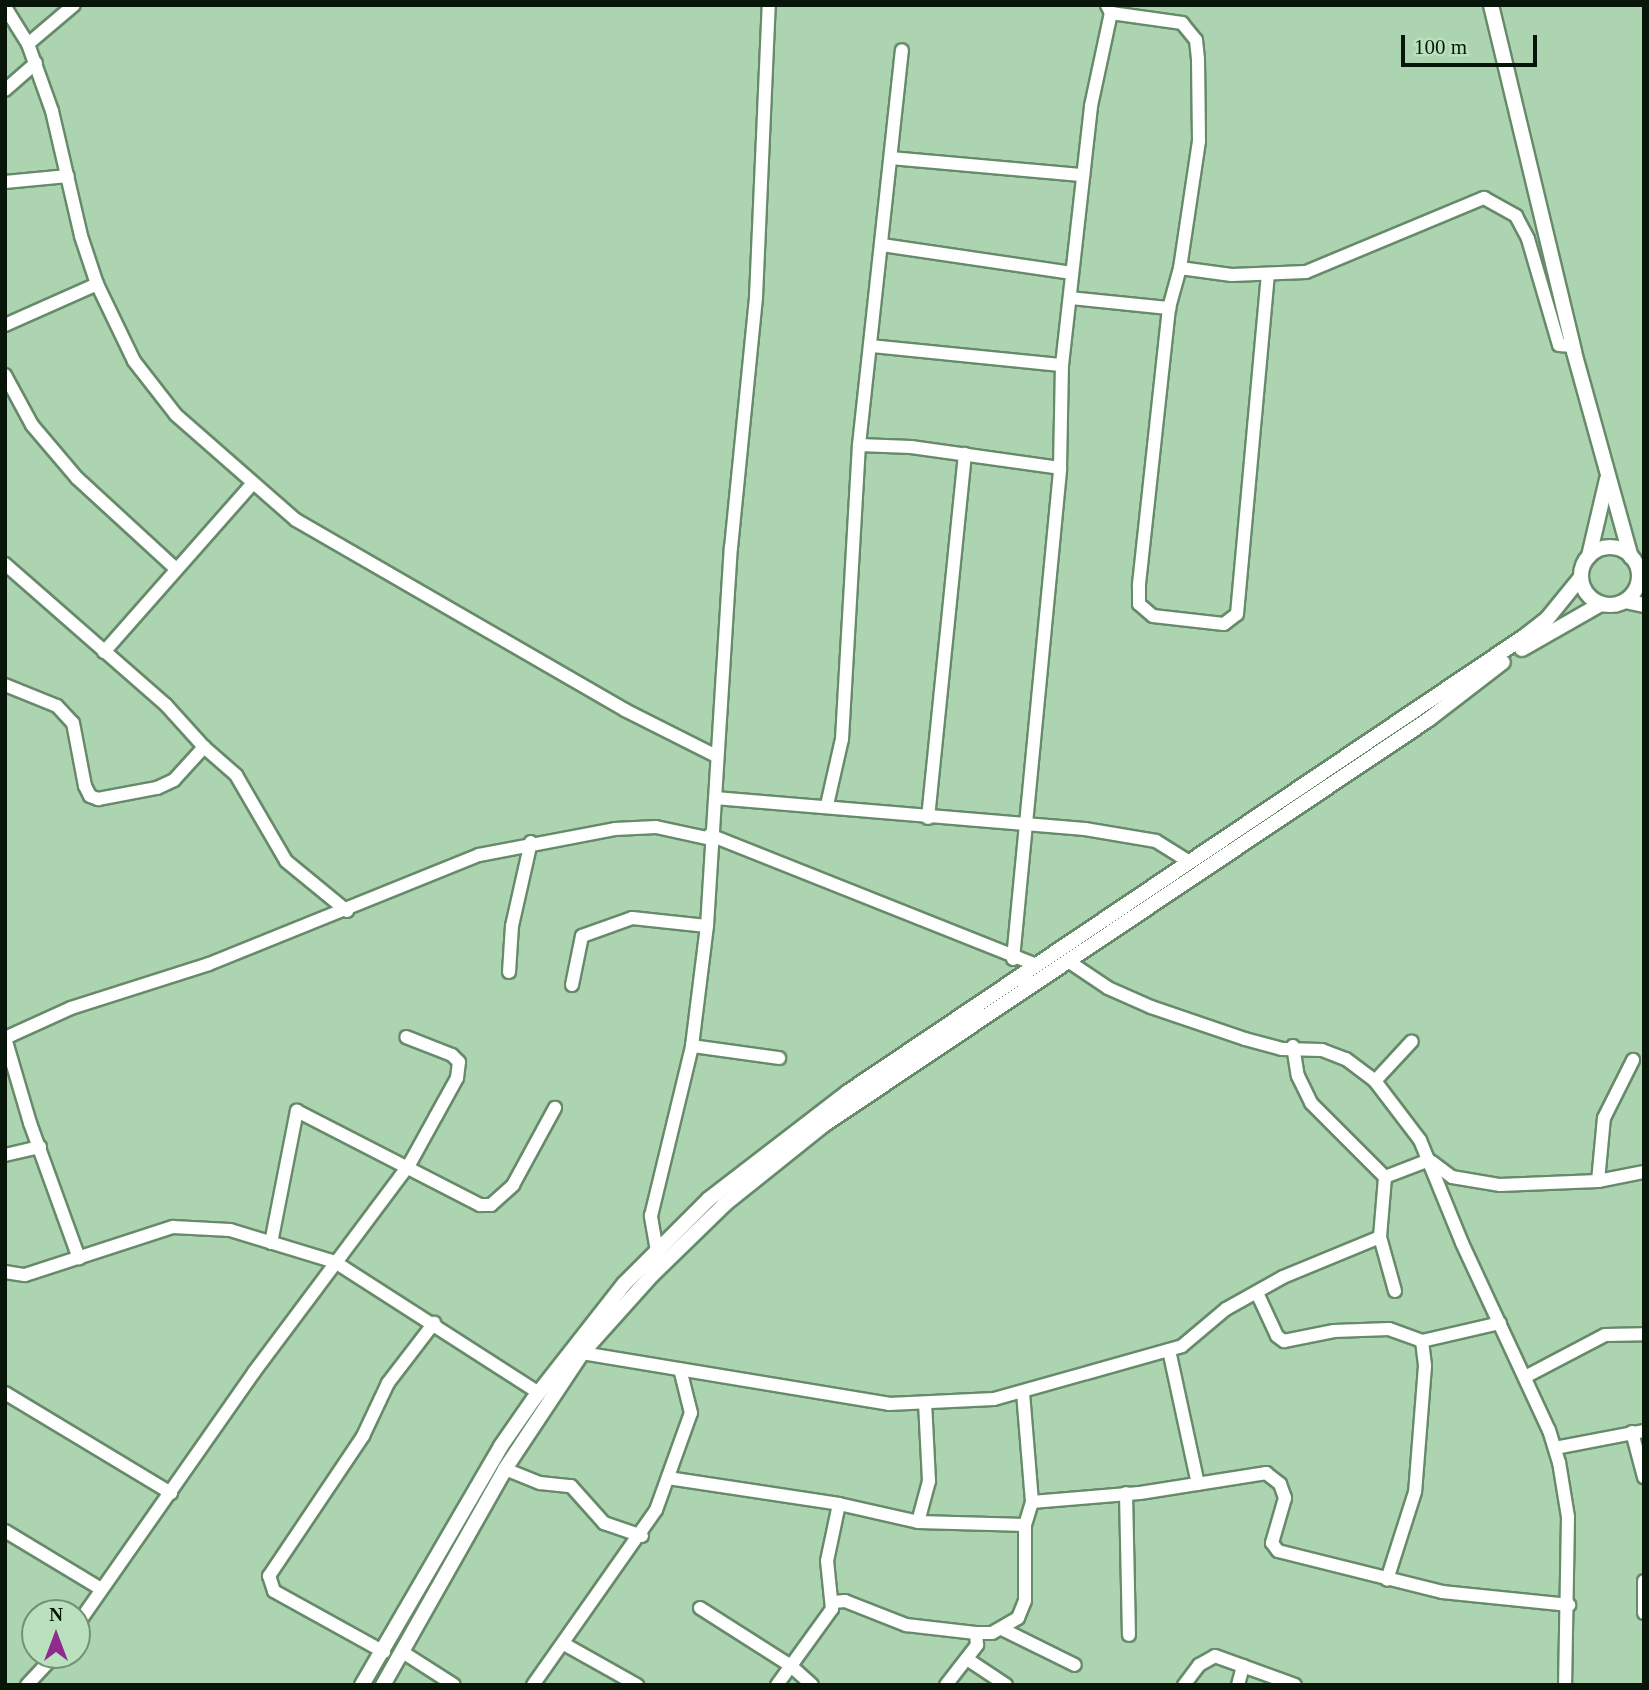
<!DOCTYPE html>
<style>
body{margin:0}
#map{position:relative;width:1649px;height:1690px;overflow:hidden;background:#add4b0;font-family:Georgia,serif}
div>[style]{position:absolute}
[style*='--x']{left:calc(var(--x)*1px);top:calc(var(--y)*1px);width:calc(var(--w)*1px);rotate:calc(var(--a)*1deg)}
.roads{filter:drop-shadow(2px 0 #678b6a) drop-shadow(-2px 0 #678b6a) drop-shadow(0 2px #678b6a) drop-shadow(0 -2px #678b6a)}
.minor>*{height:12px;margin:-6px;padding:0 6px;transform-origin:6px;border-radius:6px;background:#fff}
.major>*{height:14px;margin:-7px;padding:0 7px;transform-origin:7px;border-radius:7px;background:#fff}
.major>.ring{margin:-7px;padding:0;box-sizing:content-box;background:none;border:14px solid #fff;border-radius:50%}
span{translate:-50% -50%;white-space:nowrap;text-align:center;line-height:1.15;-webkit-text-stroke:7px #b9e1bd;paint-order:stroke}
.frame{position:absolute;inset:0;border:7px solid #08160a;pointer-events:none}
.north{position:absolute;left:21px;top:1599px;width:70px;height:70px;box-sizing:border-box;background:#b9e1bd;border:2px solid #729075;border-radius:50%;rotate:0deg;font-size:19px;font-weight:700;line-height:28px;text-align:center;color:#08160a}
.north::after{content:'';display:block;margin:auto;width:24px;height:32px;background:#8f2a91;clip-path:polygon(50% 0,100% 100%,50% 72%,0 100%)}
.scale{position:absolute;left:1401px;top:35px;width:136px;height:32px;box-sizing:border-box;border:4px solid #08160a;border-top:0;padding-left:9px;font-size:21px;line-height:24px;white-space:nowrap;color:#08160a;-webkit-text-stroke:5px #b9e1bd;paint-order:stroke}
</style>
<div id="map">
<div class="roads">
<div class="minor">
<i style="--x:5;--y:7;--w:44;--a:58.1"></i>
<i style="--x:28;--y:44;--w:71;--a:70.3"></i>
<i style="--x:52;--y:111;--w:128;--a:76.9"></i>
<i style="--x:81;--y:236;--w:51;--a:71.6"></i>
<i style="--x:97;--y:284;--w:85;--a:64.3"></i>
<i style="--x:134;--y:361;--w:68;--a:52.1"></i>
<i style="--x:176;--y:415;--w:159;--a:41.2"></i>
<i style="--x:296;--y:520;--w:380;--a:30"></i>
<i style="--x:625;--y:710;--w:102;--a:26.8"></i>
<i style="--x:1111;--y:13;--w:72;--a:8"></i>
<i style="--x:1182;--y:23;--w:22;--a:51"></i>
<i style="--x:1196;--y:40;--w:19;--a:84"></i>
<i style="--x:1198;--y:59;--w:82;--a:89.3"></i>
<i style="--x:1199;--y:141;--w:128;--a:98.5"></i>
<i style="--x:1180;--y:268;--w:41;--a:105.4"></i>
<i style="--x:1169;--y:308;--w:280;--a:96.2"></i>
<i style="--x:1139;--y:586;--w:18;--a:90"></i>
<i style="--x:1139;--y:604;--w:18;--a:41"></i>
<i style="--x:1153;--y:616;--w:71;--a:6.4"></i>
<i style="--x:1224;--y:624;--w:16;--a:-38"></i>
<i style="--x:1237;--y:614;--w:340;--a:-84.8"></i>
<i style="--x:28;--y:44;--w:60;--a:-40.3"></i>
<i style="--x:5;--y:90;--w:41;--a:-41.1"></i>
<i style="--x:891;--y:158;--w:193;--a:5.1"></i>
<i style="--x:5;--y:182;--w:63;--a:-5.4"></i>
<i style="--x:882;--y:245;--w:192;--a:8.4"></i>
<i style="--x:1180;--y:268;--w:52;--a:7.7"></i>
<i style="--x:1232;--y:275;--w:74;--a:-2.3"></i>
<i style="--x:1306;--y:272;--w:193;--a:-22.6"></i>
<i style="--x:1484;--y:198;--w:37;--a:29"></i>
<i style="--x:1516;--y:216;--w:26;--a:62"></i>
<i style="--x:1528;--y:239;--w:110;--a:73.7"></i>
<i style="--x:1559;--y:345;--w:13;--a:4"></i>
<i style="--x:1070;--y:298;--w:100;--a:5.8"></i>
<i style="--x:5;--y:325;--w:101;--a:-24"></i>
<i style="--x:871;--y:346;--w:192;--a:5.7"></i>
<i style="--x:5;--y:375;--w:57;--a:61.6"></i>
<i style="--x:32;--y:425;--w:70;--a:49.7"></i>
<i style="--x:77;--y:478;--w:134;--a:42.6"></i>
<i style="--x:859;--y:445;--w:52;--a:2.2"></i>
<i style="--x:911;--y:447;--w:150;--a:8"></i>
<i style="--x:5;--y:564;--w:214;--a:41.2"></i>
<i style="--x:166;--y:705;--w:57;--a:47.9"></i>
<i style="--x:104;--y:652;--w:224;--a:-48.6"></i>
<i style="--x:5;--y:685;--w:56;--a:22"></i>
<i style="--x:57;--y:706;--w:23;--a:47"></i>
<i style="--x:73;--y:723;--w:64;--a:79.2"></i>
<i style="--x:85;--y:786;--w:11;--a:63"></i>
<i style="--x:90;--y:796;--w:9;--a:21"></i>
<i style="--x:98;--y:799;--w:60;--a:-10.6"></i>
<i style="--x:157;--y:788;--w:19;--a:-25"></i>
<i style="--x:174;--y:780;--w:45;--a:-47.7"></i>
<i style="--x:204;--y:747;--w:43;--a:41.2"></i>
<i style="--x:236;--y:775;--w:99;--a:59.8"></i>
<i style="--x:286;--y:861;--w:79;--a:39.3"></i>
<i style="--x:715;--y:798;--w:371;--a:4.8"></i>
<i style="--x:1085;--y:829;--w:72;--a:9.6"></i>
<i style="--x:1156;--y:841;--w:40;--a:32"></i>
<i style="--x:827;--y:805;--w:68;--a:-77.2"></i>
<i style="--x:842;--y:739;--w:294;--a:-86.7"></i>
<i style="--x:859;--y:445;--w:397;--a:-83.8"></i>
<i style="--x:928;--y:818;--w:366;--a:-84.2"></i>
<i style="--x:1013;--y:959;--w:493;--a:-84.5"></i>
<i style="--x:1060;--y:468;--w:103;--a:-88.9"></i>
<i style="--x:1062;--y:365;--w:261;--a:-83.6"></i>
<i style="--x:1091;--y:106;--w:95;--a:-77.9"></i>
<i style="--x:1111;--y:13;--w:9;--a:-117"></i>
<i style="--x:1068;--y:961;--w:48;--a:34"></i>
<i style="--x:1108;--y:988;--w:47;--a:23.8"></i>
<i style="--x:1151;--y:1007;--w:99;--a:18.8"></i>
<i style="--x:1245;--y:1039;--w:38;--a:15"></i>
<i style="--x:1282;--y:1049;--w:40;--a:1.4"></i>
<i style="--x:1322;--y:1050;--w:26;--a:21"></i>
<i style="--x:1346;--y:1059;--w:36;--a:37"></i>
<i style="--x:1375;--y:1081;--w:74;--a:52.7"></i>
<i style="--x:1420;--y:1140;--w:111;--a:67.8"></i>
<i style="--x:1462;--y:1243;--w:206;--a:65.1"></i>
<i style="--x:1549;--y:1430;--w:34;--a:73"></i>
<i style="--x:1559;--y:1462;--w:56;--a:80.7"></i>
<i style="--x:1568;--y:1517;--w:168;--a:91"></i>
<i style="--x:509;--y:972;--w:46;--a:-86.3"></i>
<i style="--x:512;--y:926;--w:86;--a:-77.3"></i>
<i style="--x:572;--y:985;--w:50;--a:-78.5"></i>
<i style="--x:582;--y:936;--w:53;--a:-19.8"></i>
<i style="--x:632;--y:918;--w:75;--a:6.1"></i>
<i style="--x:5;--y:1038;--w:72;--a:-24.4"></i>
<i style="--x:71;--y:1008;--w:145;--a:-17.7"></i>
<i style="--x:209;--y:964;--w:291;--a:-22"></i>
<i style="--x:479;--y:855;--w:138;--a:-10.8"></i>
<i style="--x:615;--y:829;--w:41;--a:-2.8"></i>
<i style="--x:656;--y:827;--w:56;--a:12.3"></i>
<i style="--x:711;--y:839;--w:4;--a:-104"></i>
<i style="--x:710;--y:835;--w:351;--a:21.7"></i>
<i style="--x:5;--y:1038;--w:89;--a:73.6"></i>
<i style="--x:30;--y:1123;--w:144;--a:70.1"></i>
<i style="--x:692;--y:1046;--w:88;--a:7.9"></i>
<i style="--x:1293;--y:1046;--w:30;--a:81"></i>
<i style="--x:1298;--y:1076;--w:30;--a:64"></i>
<i style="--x:1311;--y:1103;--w:105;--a:45"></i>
<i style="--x:1375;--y:1081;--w:54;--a:-47.2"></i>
<i style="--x:5;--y:1155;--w:36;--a:-13"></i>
<i style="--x:1432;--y:1162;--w:25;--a:37"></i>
<i style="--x:1452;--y:1177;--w:49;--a:9.5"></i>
<i style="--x:1500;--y:1185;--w:98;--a:-2.3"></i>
<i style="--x:1598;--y:1181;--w:47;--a:-11.1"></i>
<i style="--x:1598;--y:1181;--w:63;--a:-84.6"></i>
<i style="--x:1604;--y:1118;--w:65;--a:-63.4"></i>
<i style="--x:1380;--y:1237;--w:56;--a:74.5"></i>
<i style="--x:271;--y:1243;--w:135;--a:-78.9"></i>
<i style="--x:297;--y:1111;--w:206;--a:27.2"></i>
<i style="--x:480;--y:1205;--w:11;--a:0"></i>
<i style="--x:491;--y:1205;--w:30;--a:-42"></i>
<i style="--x:513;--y:1185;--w:88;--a:-61.4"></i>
<i style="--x:657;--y:1251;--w:36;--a:-100"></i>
<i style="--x:651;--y:1216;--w:175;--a:-76.4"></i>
<i style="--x:692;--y:1046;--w:121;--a:-82.9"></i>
<i style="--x:707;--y:926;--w:379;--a:-86.4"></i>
<i style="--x:731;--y:548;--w:252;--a:-84.3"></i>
<i style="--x:756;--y:297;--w:292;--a:-87.5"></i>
<i style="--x:5;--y:1272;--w:20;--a:9"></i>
<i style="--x:25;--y:1275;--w:156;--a:-18"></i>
<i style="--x:173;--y:1227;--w:57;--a:3"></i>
<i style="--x:230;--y:1230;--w:110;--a:16.9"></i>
<i style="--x:335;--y:1262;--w:242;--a:32.7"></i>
<i style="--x:1258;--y:1295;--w:45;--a:65.1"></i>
<i style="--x:1277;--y:1336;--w:9;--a:36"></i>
<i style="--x:1284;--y:1341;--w:51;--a:-11.3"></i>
<i style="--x:1334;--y:1331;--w:55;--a:-2.1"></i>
<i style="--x:1389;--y:1329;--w:35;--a:20"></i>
<i style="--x:1422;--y:1341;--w:25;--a:83"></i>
<i style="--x:1425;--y:1366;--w:126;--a:94.5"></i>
<i style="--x:1415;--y:1492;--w:92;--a:107.7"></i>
<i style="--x:1422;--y:1341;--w:80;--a:-13"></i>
<i style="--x:1169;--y:1350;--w:137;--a:77.8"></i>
<i style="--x:582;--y:1353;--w:311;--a:9.4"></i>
<i style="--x:889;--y:1404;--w:105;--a:-2.7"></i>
<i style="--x:994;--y:1399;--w:195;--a:-15.7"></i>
<i style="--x:1182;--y:1346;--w:57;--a:-40.1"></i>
<i style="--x:1226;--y:1309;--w:65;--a:-29.3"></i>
<i style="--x:1283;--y:1277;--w:105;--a:-22.4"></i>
<i style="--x:1380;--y:1237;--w:60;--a:-85.2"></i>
<i style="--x:1385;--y:1177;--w:47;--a:-21.1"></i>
<i style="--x:1525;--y:1377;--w:90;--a:-27.7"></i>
<i style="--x:1605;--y:1335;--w:39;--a:-1"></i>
<i style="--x:5;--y:1393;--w:194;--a:31.1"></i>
<i style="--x:1632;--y:1432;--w:47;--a:75.1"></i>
<i style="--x:1555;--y:1448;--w:91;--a:-10.8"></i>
<i style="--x:505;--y:1469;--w:38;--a:22"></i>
<i style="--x:540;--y:1483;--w:31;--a:6"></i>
<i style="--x:571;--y:1486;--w:50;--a:48.3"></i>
<i style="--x:604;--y:1523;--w:40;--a:18.9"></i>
<i style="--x:668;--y:1478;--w:173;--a:8.6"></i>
<i style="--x:839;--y:1504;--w:81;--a:12.8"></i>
<i style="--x:918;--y:1522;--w:107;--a:1.6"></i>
<i style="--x:1126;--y:1493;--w:142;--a:88.8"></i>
<i style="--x:1032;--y:1502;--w:108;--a:-4.8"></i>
<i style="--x:1140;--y:1493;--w:128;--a:-9"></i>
<i style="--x:1266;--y:1473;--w:18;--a:38"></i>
<i style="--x:1280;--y:1484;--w:15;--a:70"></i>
<i style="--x:1285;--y:1498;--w:47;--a:106.1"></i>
<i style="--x:1272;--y:1543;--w:10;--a:53"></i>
<i style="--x:1278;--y:1551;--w:169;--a:14"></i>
<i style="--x:1442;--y:1592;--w:128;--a:5.8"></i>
<i style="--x:918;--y:1522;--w:42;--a:-75"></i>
<i style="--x:929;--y:1481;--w:78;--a:-92.9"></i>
<i style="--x:5;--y:1531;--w:112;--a:31.1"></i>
<i style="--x:1644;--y:1581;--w:32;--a:90"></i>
<i style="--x:834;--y:1602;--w:11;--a:-5"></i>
<i style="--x:845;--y:1601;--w:66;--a:21.5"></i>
<i style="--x:906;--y:1625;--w:70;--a:6.5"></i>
<i style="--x:976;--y:1633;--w:16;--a:0"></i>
<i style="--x:992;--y:1633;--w:30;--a:-30"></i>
<i style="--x:1018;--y:1618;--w:18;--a:-68"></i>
<i style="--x:1025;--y:1601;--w:76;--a:-90"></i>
<i style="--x:1025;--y:1525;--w:24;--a:-73"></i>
<i style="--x:1032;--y:1502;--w:110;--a:-94.7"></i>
<i style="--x:700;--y:1608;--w:108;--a:32.5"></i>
<i style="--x:791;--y:1666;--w:28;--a:42"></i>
<i style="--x:77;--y:1625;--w:309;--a:-55"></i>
<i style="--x:254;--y:1372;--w:259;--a:-53.2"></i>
<i style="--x:409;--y:1165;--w:56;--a:-61.1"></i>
<i style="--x:436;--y:1116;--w:43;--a:-61.1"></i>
<i style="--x:457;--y:1078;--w:16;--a:-83"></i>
<i style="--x:459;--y:1062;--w:10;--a:-135"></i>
<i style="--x:452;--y:1055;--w:49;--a:-158.6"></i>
<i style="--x:1002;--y:1629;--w:81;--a:26.3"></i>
<i style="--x:564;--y:1644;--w:84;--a:29.3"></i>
<i style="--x:384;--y:1652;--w:126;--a:-151"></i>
<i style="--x:274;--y:1591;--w:16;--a:-108"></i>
<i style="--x:269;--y:1576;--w:169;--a:-56.1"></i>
<i style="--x:363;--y:1436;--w:59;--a:-64.7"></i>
<i style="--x:388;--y:1383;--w:76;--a:-52.5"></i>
<i style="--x:404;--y:1653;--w:59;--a:32.6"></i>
<i style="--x:967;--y:1659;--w:47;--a:33.7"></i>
<i style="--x:27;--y:1685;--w:41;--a:-47"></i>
<i style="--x:533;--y:1685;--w:214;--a:-54.9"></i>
<i style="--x:656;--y:1510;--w:103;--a:-70.2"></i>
<i style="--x:691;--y:1413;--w:45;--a:-104"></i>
<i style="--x:777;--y:1685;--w:94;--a:-54.1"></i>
<i style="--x:832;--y:1609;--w:48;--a:-95.9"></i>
<i style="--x:827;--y:1561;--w:58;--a:-78.1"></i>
<i style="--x:946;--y:1685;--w:51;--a:-52.2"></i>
<i style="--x:977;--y:1645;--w:12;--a:-95"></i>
<i style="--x:1184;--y:1685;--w:25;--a:-53"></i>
<i style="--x:1199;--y:1665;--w:18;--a:-29"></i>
<i style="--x:1215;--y:1656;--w:85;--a:19.9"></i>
<i style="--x:1238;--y:1685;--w:20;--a:-75"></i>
</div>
<div class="major">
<i style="--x:1491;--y:5;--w:357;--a:76.5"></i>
<i style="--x:1574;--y:352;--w:213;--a:74.5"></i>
<i class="ring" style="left:1581px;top:547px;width:44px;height:44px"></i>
<i style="--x:1589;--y:556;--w:79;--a:-76.8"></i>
<i style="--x:1625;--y:601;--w:19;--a:12"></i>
<i style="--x:1522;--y:649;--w:91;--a:-29.7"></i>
<i style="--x:362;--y:1685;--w:276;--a:-59.8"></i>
<i style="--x:501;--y:1446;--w:56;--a:-55.2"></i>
<i style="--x:533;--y:1400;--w:147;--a:-51.9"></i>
<i style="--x:624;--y:1284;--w:120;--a:-45"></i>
<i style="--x:709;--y:1199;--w:175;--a:-37.6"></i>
<i style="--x:848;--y:1092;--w:816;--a:-33.96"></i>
<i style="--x:1525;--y:636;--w:28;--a:-38"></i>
<i style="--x:1547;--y:619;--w:54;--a:-51"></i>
<i style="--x:383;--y:1685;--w:248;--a:-60.5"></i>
<i style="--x:505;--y:1469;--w:139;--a:-56.4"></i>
<i style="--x:582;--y:1353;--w:106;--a:-48.1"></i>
<i style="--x:653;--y:1274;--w:100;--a:-44.2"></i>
<i style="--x:725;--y:1204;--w:128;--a:-38.7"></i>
<i style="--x:825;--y:1124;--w:727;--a:-33.84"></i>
<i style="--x:1429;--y:719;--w:93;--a:-37.6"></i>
</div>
</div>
<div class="frame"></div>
<div class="north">N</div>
<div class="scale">100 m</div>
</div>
